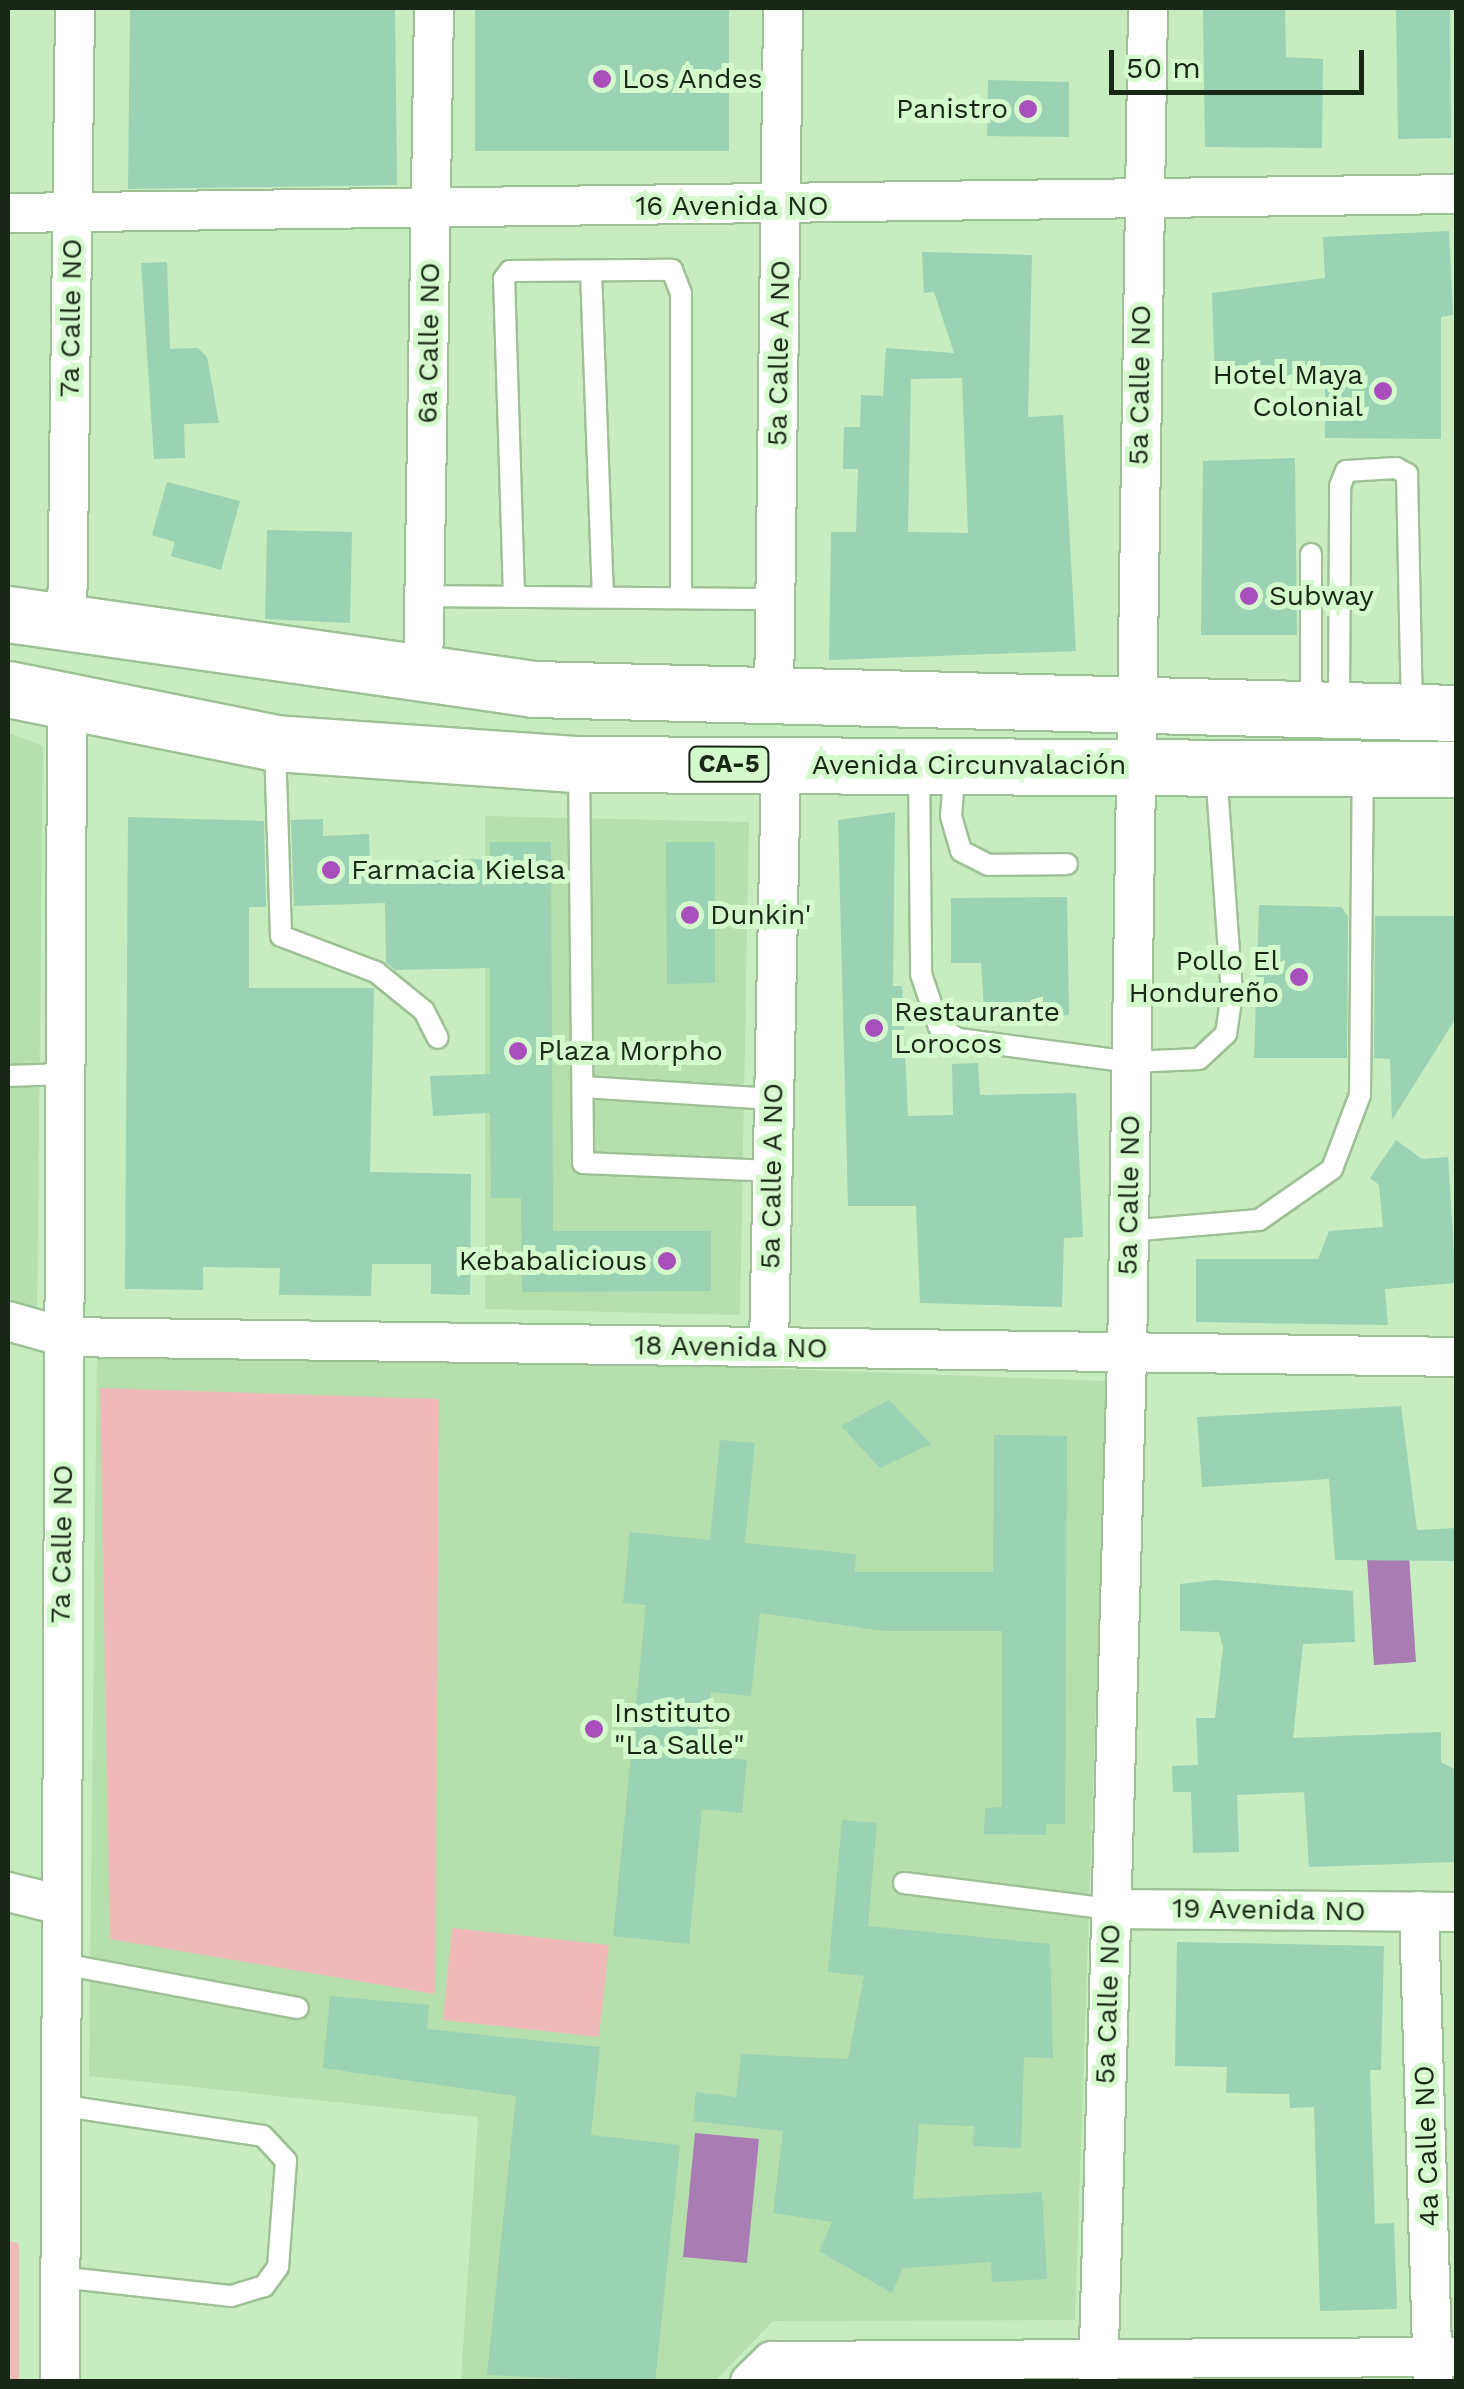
<!DOCTYPE html>
<meta charset="utf-8">
<style>
body{margin:0}
#map{position:relative;width:1464px;height:2389px;overflow:hidden;background:#c7ecbf;font-family:"Work Sans",sans-serif}
div>[style]{position:absolute}
[style*='--x']{left:calc(var(--x)*1px);top:calc(var(--y)*1px);width:calc(var(--w)*1px);rotate:calc(var(--a)*1deg)}
.built>*{inset:0;background:#b6dfae}
.green>*{inset:0;background:#f0bab8}
.water>*{inset:0;background:#a97db3}
.building>*{inset:0;background:#9ad2b3}
.roads{filter:drop-shadow(2px 0 #9dc195) drop-shadow(-2px 0 #9dc195) drop-shadow(0 2px #9dc195) drop-shadow(0 -2px #9dc195)}
.service>*{height:20px;margin:-10px;padding:0 10px;transform-origin:10px;border-radius:10px;background:#fff}
.minor>*{height:38px;margin:-19px;padding:0 19px;transform-origin:19px;border-radius:19px;background:#fff}
.trunk>*{height:55px;margin:-27.5px;padding:0 27.5px;transform-origin:27.5px;border-radius:27.5px;background:#fff}
.dots>*{width:28px;height:28px;translate:-50% -50%;box-sizing:border-box;border:5px solid #d4f9cc;border-radius:50%}
span{translate:-50% -50%;white-space:nowrap;text-align:center;line-height:1.15;-webkit-text-stroke:10px #d4f9cc;paint-order:stroke}
.shield-label span{padding:2px 8px;background:#d4f9cc;border:2px solid;border-radius:8px;-webkit-text-stroke-width:0}
.shield-label{font-size:25px;color:#192717;font-weight:700}
.poi-label{font-size:28px;color:#192717}
.left{translate:0 -50%;text-align:left}
.right{translate:-100% -50%;text-align:right}
.street-label{font-size:28px;color:#192717}
.frame{position:absolute;inset:0;border:10px solid #192717;pointer-events:none}
.scale{position:absolute;left:1109px;top:50px;width:255px;height:45px;box-sizing:border-box;border:5px solid #192717;border-top:0;padding-left:12px;font-size:30px;line-height:35px;white-space:nowrap;color:#192717;-webkit-text-stroke:8px #d4f9cc;paint-order:stroke}
</style>
<div id="map">
<div class="built">
<i style="clip-path:polygon(8px 733px,43px 746px,37px 1309px,8px 1301px)"></i>
<i style="clip-path:polygon(485px 816px,749px 822px,740px 1315px,485px 1309px)"></i>
<i style="clip-path:polygon(97px 1344px,1107px 1381px,1075px 2320px,773px 2321px,715px 2381px,461px 2381px,478px 2117px,89px 2076px)"></i>
</div>
<div class="green">
<i style="clip-path:polygon(100px 1388px,439px 1399px,435px 1994px,110px 1939px)"></i>
<i style="clip-path:polygon(452px 1928px,609px 1945px,599px 2037px,443px 2020px)"></i>
<i style="clip-path:polygon(8px 2240px,19px 2244px,19px 2381px,8px 2381px)"></i>
<i style="clip-path:polygon(1064px 2376px,1064px 2382px,787px 2382px,793px 2377px)"></i>
</div>
<div class="water">
<i style="clip-path:polygon(1409px 1556px,1416px 1662px,1374px 1665px,1367px 1559px)"></i>
<i style="clip-path:polygon(695px 2133px,759px 2139px,747px 2263px,683px 2257px)"></i>
</div>
<div class="building">
<i style="clip-path:polygon(130px 8px,395px 8px,397px 185px,128px 189px)"></i>
<i style="clip-path:polygon(475px 8px,729px 8px,729px 151px,475px 151px)"></i>
<i style="clip-path:polygon(1203px 8px,1285px 8px,1286px 57px,1323px 59px,1322px 148px,1205px 147px)"></i>
<i style="clip-path:polygon(1396px 8px,1450px 8px,1451px 138px,1398px 139px)"></i>
<i style="clip-path:polygon(988px 80px,1069px 82px,1069px 137px,987px 136px)"></i>
<i style="clip-path:polygon(1449px 231px,1453px 315px,1441px 317px,1441px 439px,1325px 438px,1325px 376px,1215px 380px,1212px 293px,1325px 278px,1323px 237px)"></i>
<i style="clip-path:polygon(evenodd,922px 252px,1032px 255px,1028px 417px,1063px 415px,1076px 651px,829px 660px,831px 532px,856px 532px,858px 469px,843px 469px,844px 427px,860px 427px,861px 395px,883px 396px,886px 348px,954px 353px,934px 292px,924px 293px,922px 252px,962px 378px,968px 533px,908px 532px,911px 379px,962px 378px)"></i>
<i style="clip-path:polygon(167px 262px,170px 349px,198px 348px,207px 357px,219px 423px,184px 424px,185px 458px,154px 459px,141px 263px)"></i>
<i style="clip-path:polygon(1295px 458px,1297px 635px,1201px 635px,1203px 461px)"></i>
<i style="clip-path:polygon(167px 482px,240px 501px,221px 570px,171px 556px,175px 542px,152px 535px)"></i>
<i style="clip-path:polygon(267px 530px,352px 532px,350px 623px,265px 619px)"></i>
<i style="clip-path:polygon(895px 812px,893px 986px,902px 986px,908px 1116px,953px 1115px,952px 1064px,978px 1063px,980px 1095px,1076px 1093px,1083px 1237px,1064px 1238px,1062px 1307px,920px 1303px,916px 1206px,848px 1206px,838px 820px)"></i>
<i style="clip-path:polygon(128px 817px,264px 821px,266px 907px,249px 907px,249px 988px,374px 988px,370px 1172px,471px 1174px,470px 1295px,431px 1294px,431px 1264px,372px 1264px,371px 1296px,279px 1295px,280px 1268px,203px 1267px,203px 1290px,125px 1289px)"></i>
<i style="clip-path:polygon(323px 819px,323px 836px,369px 834px,370px 862px,490px 859px,490px 842px,551px 842px,553px 1231px,711px 1231px,711px 1291px,522px 1292px,521px 1198px,491px 1198px,490px 1113px,433px 1116px,430px 1076px,490px 1074px,490px 968px,395px 970px,386px 962px,385px 903px,294px 906px,291px 820px)"></i>
<i style="clip-path:polygon(666px 842px,715px 842px,715px 983px,667px 984px)"></i>
<i style="clip-path:polygon(1067px 897px,1069px 1015px,985px 1023px,981px 963px,951px 963px,951px 898px)"></i>
<i style="clip-path:polygon(1259px 905px,1341px 907px,1348px 916px,1347px 1058px,1254px 1058px)"></i>
<i style="clip-path:polygon(1375px 916px,1456px 916px,1456px 1018px,1392px 1120px,1390px 1059px,1374px 1058px)"></i>
<i style="clip-path:polygon(1396px 1140px,1422px 1159px,1448px 1157px,1456px 1283px,1385px 1289px,1388px 1325px,1196px 1322px,1196px 1259px,1318px 1259px,1329px 1231px,1383px 1227px,1379px 1185px,1370px 1178px)"></i>
<i style="clip-path:polygon(889px 1400px,931px 1444px,880px 1468px,841px 1426px)"></i>
<i style="clip-path:polygon(1401px 1406px,1417px 1530px,1456px 1528px,1456px 1561px,1335px 1560px,1329px 1479px,1202px 1487px,1197px 1417px)"></i>
<i style="clip-path:polygon(994px 1435px,1067px 1436px,1065px 1824px,1046px 1824px,1046px 1835px,984px 1834px,985px 1808px,1002px 1807px,1002px 1631px,884px 1631px,760px 1613px,751px 1696px,711px 1692px,705px 1756px,747px 1760px,742px 1813px,702px 1809px,689px 1944px,613px 1936px,646px 1605px,623px 1603px,630px 1532px,710px 1540px,720px 1440px,755px 1443px,745px 1543px,856px 1554px,855px 1572px,993px 1572px)"></i>
<i style="clip-path:polygon(1215px 1580px,1353px 1591px,1355px 1642px,1303px 1644px,1293px 1738px,1441px 1732px,1441px 1762px,1456px 1770px,1456px 1862px,1309px 1867px,1304px 1792px,1237px 1795px,1239px 1852px,1193px 1853px,1191px 1792px,1173px 1792px,1172px 1766px,1198px 1765px,1196px 1718px,1215px 1718px,1223px 1647px,1219px 1632px,1180px 1631px,1180px 1584px)"></i>
<i style="clip-path:polygon(842px 1820px,877px 1823px,868px 1926px,1050px 1944px,1053px 2058px,1024px 2057px,1021px 2148px,973px 2146px,974px 2126px,919px 2124px,913px 2199px,1042px 2192px,1047px 2279px,992px 2282px,991px 2262px,903px 2268px,892px 2293px,819px 2251px,832px 2222px,773px 2213px,783px 2131px,693px 2121px,696px 2092px,736px 2097px,741px 2054px,848px 2059px,864px 1976px,828px 1972px)"></i>
<i style="clip-path:polygon(1177px 1942px,1384px 1946px,1381px 2070px,1370px 2070px,1375px 2224px,1394px 2223px,1397px 2309px,1320px 2311px,1314px 2107px,1290px 2108px,1289px 2094px,1226px 2093px,1227px 2067px,1175px 2066px)"></i>
<i style="clip-path:polygon(330px 1996px,429px 2005px,427px 2029px,600px 2047px,591px 2135px,680px 2145px,655px 2382px,487px 2375px,516px 2096px,323px 2068px)"></i>
</div>
<div class="roads">
<div class="service">
<i style="--x:591;--y:271;--w:326;--a:87.9"></i>
<i style="--x:514;--y:595;--w:316;--a:-91.8"></i>
<i style="--x:504;--y:279;--w:10;--a:-53"></i>
<i style="--x:510;--y:271;--w:162;--a:-0.4"></i>
<i style="--x:672;--y:270;--w:25;--a:69"></i>
<i style="--x:681;--y:293;--w:305;--a:90"></i>
<i style="--x:425;--y:596;--w:350;--a:0.5"></i>
<i style="--x:1339;--y:707;--w:221;--a:-89.7"></i>
<i style="--x:1340;--y:486;--w:16;--a:-68"></i>
<i style="--x:1346;--y:471;--w:50;--a:-3.4"></i>
<i style="--x:1396;--y:468;--w:13;--a:29"></i>
<i style="--x:1407;--y:474;--w:236;--a:88.8"></i>
<i style="--x:1311;--y:708;--w:154;--a:-90"></i>
<i style="--x:275;--y:745;--w:191;--a:88.2"></i>
<i style="--x:281;--y:936;--w:102;--a:20.8"></i>
<i style="--x:376;--y:972;--w:62;--a:39.1"></i>
<i style="--x:424;--y:1011;--w:30;--a:63"></i>
<i style="--x:579;--y:766;--w:397;--a:89.4"></i>
<i style="--x:583;--y:1163;--w:188;--a:2.4"></i>
<i style="--x:919;--y:767;--w:207;--a:89.4"></i>
<i style="--x:921;--y:974;--w:56;--a:71.2"></i>
<i style="--x:939;--y:1027;--w:22;--a:32"></i>
<i style="--x:958;--y:1039;--w:174;--a:7.6"></i>
<i style="--x:1130;--y:1062;--w:69;--a:-2.5"></i>
<i style="--x:1199;--y:1059;--w:37;--a:-43"></i>
<i style="--x:1226;--y:1034;--w:40;--a:-81.5"></i>
<i style="--x:1232;--y:994;--w:225;--a:-94.1"></i>
<i style="--x:955;--y:767;--w:49;--a:94.7"></i>
<i style="--x:951;--y:816;--w:36;--a:74"></i>
<i style="--x:961;--y:851;--w:30;--a:27"></i>
<i style="--x:988;--y:865;--w:79;--a:-0.7"></i>
<i style="--x:8;--y:1076;--w:57;--a:-2"></i>
<i style="--x:583;--y:1087;--w:190;--a:3.6"></i>
<i style="--x:1128;--y:1231;--w:131;--a:-4.8"></i>
<i style="--x:1259;--y:1220;--w:89;--a:-34.9"></i>
<i style="--x:1332;--y:1169;--w:79;--a:-69.3"></i>
<i style="--x:1360;--y:1095;--w:327;--a:-89.5"></i>
<i style="--x:904;--y:1883;--w:209;--a:7.2"></i>
<i style="--x:57;--y:1963;--w:245;--a:10.6"></i>
<i style="--x:58;--y:2105;--w:207;--a:8.6"></i>
<i style="--x:263;--y:2136;--w:34;--a:47"></i>
<i style="--x:286;--y:2161;--w:106;--a:94.3"></i>
<i style="--x:278;--y:2267;--w:24;--a:126"></i>
<i style="--x:264;--y:2286;--w:34;--a:163"></i>
<i style="--x:231;--y:2296;--w:173;--a:-173.7"></i>
</div>
<div class="minor">
<i style="--x:8;--y:213;--w:1448;--a:-0.75"></i>
<i style="--x:67;--y:628;--w:620;--a:-89.26"></i>
<i style="--x:423;--y:678;--w:670;--a:-89.06"></i>
<i style="--x:774;--y:699;--w:691;--a:-89.25"></i>
<i style="--x:8;--y:1321;--w:58;--a:15.9"></i>
<i style="--x:64;--y:1337;--w:1392;--a:0.82"></i>
<i style="--x:769;--y:1347;--w:583;--a:-88.82"></i>
<i style="--x:8;--y:1892;--w:50;--a:13.8"></i>
<i style="--x:1111;--y:1909;--w:345;--a:0.5"></i>
<i style="--x:1419;--y:1911;--w:468;--a:88.3"></i>
<i style="--x:60;--y:2382;--w:1676;--a:-89.76"></i>
<i style="--x:750;--y:2382;--w:30;--a:-44"></i>
<i style="--x:772;--y:2361;--w:684;--a:-0.34"></i>
<i style="--x:1098;--y:2382;--w:1024;--a:-88.38"></i>
<i style="--x:1127;--y:1358;--w:1350;--a:-89.11"></i>
</div>
<div class="trunk">
<i style="--x:8;--y:614;--w:531;--a:8.11"></i>
<i style="--x:534;--y:689;--w:922;--a:1.49"></i>
<i style="--x:8;--y:689;--w:272;--a:11.4"></i>
<i style="--x:275;--y:743;--w:305;--a:4"></i>
<i style="--x:579;--y:764;--w:877;--a:0.33"></i>
</div>
</div>
<div class="dots">
<i style="left:602px;top:79px;background:#a84fbc"></i>
<i style="left:1028px;top:109px;background:#a84fbc"></i>
<i style="left:1383px;top:391px;background:#a84fbc"></i>
<i style="left:1249px;top:596px;background:#a84fbc"></i>
<i style="left:331px;top:870px;background:#a84fbc"></i>
<i style="left:690px;top:915px;background:#a84fbc"></i>
<i style="left:1299px;top:977px;background:#a84fbc"></i>
<i style="left:874px;top:1028px;background:#a84fbc"></i>
<i style="left:518px;top:1051px;background:#a84fbc"></i>
<i style="left:667px;top:1261px;background:#a84fbc"></i>
<i style="left:594px;top:1729px;background:#a84fbc"></i>
</div>
<div class="shield-label">
<span style="left:729px;top:764px">CA-5</span>
</div>
<div class="poi-label">
<span class="left" style="left:622px;top:79px">Los Andes</span>
<span class="right" style="left:1008px;top:109px">Panistro</span>
<span class="right" style="left:1363px;top:391px">Hotel Maya<br>Colonial</span>
<span class="left" style="left:1269px;top:596px">Subway</span>
<span class="left" style="left:351px;top:870px">Farmacia Kielsa</span>
<span class="left" style="left:710px;top:915px">Dunkin'</span>
<span class="right" style="left:1279px;top:977px">Pollo El<br>Hondureño</span>
<span class="left" style="left:894px;top:1028px">Restaurante<br>Lorocos</span>
<span class="left" style="left:538px;top:1051px">Plaza Morpho</span>
<span class="right" style="left:647px;top:1261px">Kebabalicious</span>
<span class="left" style="left:614px;top:1729px">Instituto<br>"La Salle"</span>
</div>
<div class="street-label">
<span style="left:732px;top:206px">16 Avenida NO</span>
<span style="left:71px;top:318px;rotate:-89deg">7a Calle NO</span>
<span style="left:429px;top:343px;rotate:-89deg">6a Calle NO</span>
<span style="left:779px;top:353px;rotate:-89deg">5a Calle A NO</span>
<span style="left:1140px;top:385px;rotate:-89deg">5a Calle NO</span>
<span style="left:969px;top:765px">Avenida Circunvalación</span>
<span style="left:772px;top:1176px;rotate:-89deg">5a Calle A NO</span>
<span style="left:1129px;top:1195px;rotate:-89deg">5a Calle NO</span>
<span style="left:731px;top:1347px;rotate:1deg">18 Avenida NO</span>
<span style="left:62px;top:1544px;rotate:-89deg">7a Calle NO</span>
<span style="left:1269px;top:1910px;rotate:1deg">19 Avenida NO</span>
<span style="left:1108px;top:2004px;rotate:-88deg">5a Calle NO</span>
<span style="left:1427px;top:2146px;rotate:-92deg">4a Calle NO</span>
</div>
<div class="frame"></div>
<div class="scale">50 m</div>
</div>
